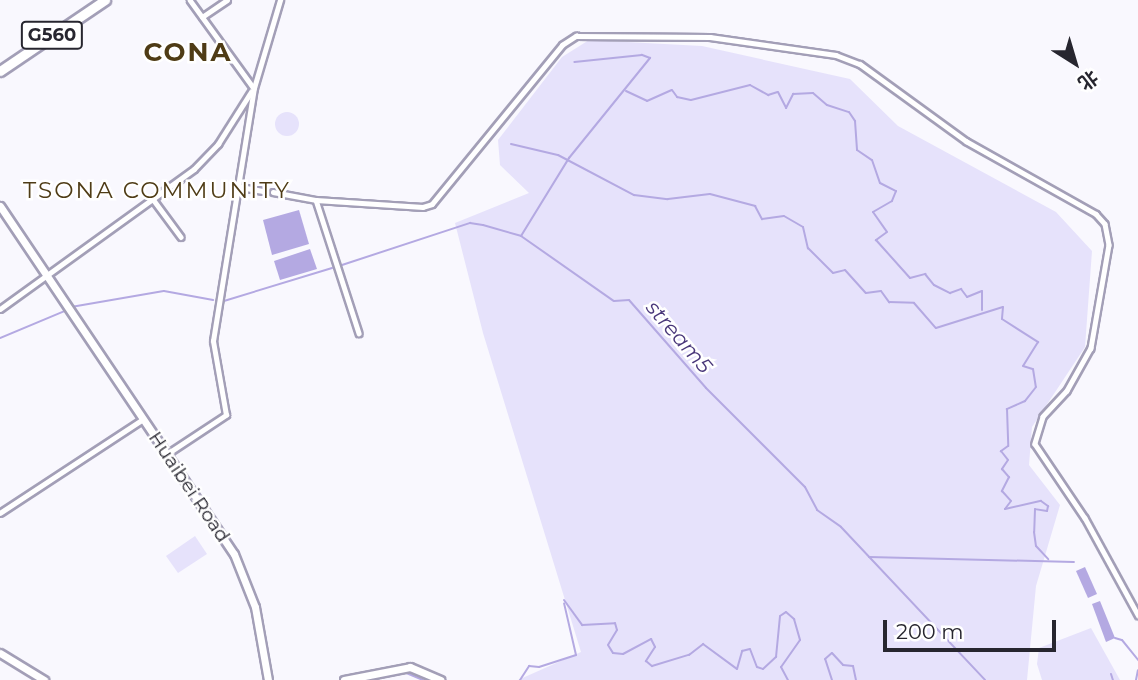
<!DOCTYPE html>
<meta charset="utf-8">
<style>
body{margin:0}
#map{position:relative;width:1138px;height:680px;overflow:hidden;background:#f9f8fe;font-family:Montserrat,"Noto Sans SC",sans-serif}
div>[style]{position:absolute}
[style*='--x']{left:calc(var(--x)*1px);top:calc(var(--y)*1px);width:calc(var(--w)*1px);rotate:calc(var(--a)*1deg)}
.green>*{inset:0;background:#e6e2fb}
.round{border-radius:50%}
.water>*{inset:0;background:#b4a9e2}
.stream>*{height:2px;margin:-1px;padding:0 1px;transform-origin:1px;border-radius:1px;background:#b4a9e2}
.roads{filter:drop-shadow(2px 0 #a39fb7) drop-shadow(-2px 0 #a39fb7) drop-shadow(0 2px #a39fb7) drop-shadow(0 -2px #a39fb7)}
.street>*{height:4.5px;margin:-2.25px;padding:0 2.25px;transform-origin:2.25px;border-radius:2.25px;background:#fff}
.secondary>*{height:7px;margin:-3.5px;padding:0 3.5px;transform-origin:3.5px;border-radius:3.5px;background:#fff}
.highway>*{height:9px;margin:-4.5px;padding:0 4.5px;transform-origin:4.5px;border-radius:4.5px;background:#fff}
span{translate:-50% -50%;white-space:nowrap;text-align:center;line-height:1.15;-webkit-text-stroke:5px #fff;paint-order:stroke}
.shield-label span{padding:2px 5px;background:#fff;border:2px solid;border-radius:5px;-webkit-text-stroke-width:0}
.shield-label{font-size:18px;color:#27262f;font-weight:700}
.street-label{font-size:19px;color:#27262f}
.water-label{font-size:21px;color:#49377a;font-style:italic}
.quarter-label{font-size:23px;color:#4f3c16;letter-spacing:2px}
.district-label{font-size:26px;color:#4f3c16;font-weight:700;letter-spacing:2px}
.north{position:absolute;left:1040px;top:28px;width:70px;height:70px;-webkit-text-stroke:5px #fff;paint-order:stroke;rotate:143deg;font-size:19px;font-weight:700;line-height:28px;text-align:center;color:#27262f}
.north::after{content:'';display:block;margin:auto;width:24px;height:32px;background:#27262f;clip-path:polygon(50% 0,100% 100%,50% 72%,0 100%)}
.scale{position:absolute;left:883px;top:620px;width:173px;height:32px;box-sizing:border-box;border:4px solid #27262f;border-top:0;padding-left:9px;font-size:21px;line-height:24px;white-space:nowrap;color:#27262f;-webkit-text-stroke:5px #fff;paint-order:stroke}
</style>
<div id="map">
<div class="green">
<i style="clip-path:polygon(589px 40px,702px 46px,850px 79px,898px 126px,1056px 212px,1092px 251px,1085px 347px,1032px 427px,1029px 465px,1060px 505px,1036px 586px,1027px 680px,518px 680px,581px 652px,483px 333px,455px 223px,529px 193px,500px 165px,498px 140px,562px 57px)"></i>
<i class="round" style="left:275px;top:112px;width:24px;height:24px"></i>
<i style="clip-path:polygon(195px 536px,207px 554px,178px 573px,166px 556px)"></i>
<i style="clip-path:polygon(1091px 628px,1120px 680px,1042px 680px,1037px 664px,1039px 648px)"></i>
</div>
<div class="water">
<i style="clip-path:polygon(299px 210px,309px 244px,272px 255px,263px 220px)"></i>
<i style="clip-path:polygon(310px 249px,317px 269px,280px 280px,274px 261px)"></i>
<i style="clip-path:polygon(1085px 567px,1097px 594px,1088px 598px,1076px 571px)"></i>
<i style="clip-path:polygon(1100px 601px,1115px 638px,1106px 642px,1092px 604px)"></i>
</div>
<div class="stream">
<i style="--x:626;--y:91;--w:23;--a:25"></i>
<i style="--x:647;--y:101;--w:27;--a:-24"></i>
<i style="--x:672;--y:90;--w:9;--a:54"></i>
<i style="--x:677;--y:97;--w:14;--a:12"></i>
<i style="--x:691;--y:100;--w:61;--a:-14.3"></i>
<i style="--x:750;--y:85;--w:21;--a:29"></i>
<i style="--x:768;--y:95;--w:10;--a:-17"></i>
<i style="--x:778;--y:92;--w:18;--a:63"></i>
<i style="--x:786;--y:108;--w:16;--a:-63"></i>
<i style="--x:793;--y:94;--w:20;--a:-3"></i>
<i style="--x:813;--y:93;--w:18;--a:41"></i>
<i style="--x:827;--y:105;--w:23;--a:18"></i>
<i style="--x:849;--y:112;--w:11;--a:56"></i>
<i style="--x:855;--y:121;--w:29;--a:86"></i>
<i style="--x:857;--y:150;--w:18;--a:34"></i>
<i style="--x:872;--y:160;--w:24;--a:71"></i>
<i style="--x:880;--y:183;--w:18;--a:27"></i>
<i style="--x:896;--y:191;--w:11;--a:112"></i>
<i style="--x:892;--y:201;--w:22;--a:150"></i>
<i style="--x:873;--y:212;--w:24;--a:55"></i>
<i style="--x:887;--y:232;--w:14;--a:144"></i>
<i style="--x:876;--y:240;--w:51;--a:48.2"></i>
<i style="--x:910;--y:278;--w:16;--a:-15"></i>
<i style="--x:925;--y:274;--w:14;--a:51"></i>
<i style="--x:934;--y:285;--w:18;--a:27"></i>
<i style="--x:950;--y:293;--w:12;--a:-20"></i>
<i style="--x:961;--y:289;--w:10;--a:53"></i>
<i style="--x:967;--y:297;--w:16;--a:-22"></i>
<i style="--x:982;--y:291;--w:19;--a:90"></i>
<i style="--x:511;--y:144;--w:48;--a:13.2"></i>
<i style="--x:558;--y:155;--w:86;--a:27.8"></i>
<i style="--x:634;--y:195;--w:34;--a:7"></i>
<i style="--x:668;--y:199;--w:42;--a:-6.8"></i>
<i style="--x:710;--y:194;--w:47;--a:14.9"></i>
<i style="--x:755;--y:206;--w:15;--a:62"></i>
<i style="--x:762;--y:219;--w:22;--a:-8"></i>
<i style="--x:784;--y:216;--w:22;--a:30"></i>
<i style="--x:803;--y:227;--w:22;--a:77"></i>
<i style="--x:808;--y:248;--w:35;--a:45"></i>
<i style="--x:833;--y:273;--w:12;--a:-14"></i>
<i style="--x:845;--y:270;--w:31;--a:48"></i>
<i style="--x:866;--y:293;--w:15;--a:-8"></i>
<i style="--x:881;--y:291;--w:14;--a:54"></i>
<i style="--x:889;--y:302;--w:25;--a:2"></i>
<i style="--x:914;--y:303;--w:33;--a:49"></i>
<i style="--x:936;--y:328;--w:70;--a:-17.4"></i>
<i style="--x:1003;--y:307;--w:12;--a:95"></i>
<i style="--x:1002;--y:319;--w:43;--a:32.6"></i>
<i style="--x:1038;--y:342;--w:28;--a:122"></i>
<i style="--x:1023;--y:366;--w:10;--a:17"></i>
<i style="--x:1033;--y:369;--w:18;--a:81"></i>
<i style="--x:1036;--y:387;--w:18;--a:128"></i>
<i style="--x:1025;--y:401;--w:20;--a:156"></i>
<i style="--x:1007;--y:409;--w:37;--a:88"></i>
<i style="--x:1008;--y:446;--w:9;--a:144"></i>
<i style="--x:1001;--y:451;--w:11;--a:52"></i>
<i style="--x:1008;--y:460;--w:11;--a:124"></i>
<i style="--x:1002;--y:469;--w:11;--a:49"></i>
<i style="--x:1009;--y:477;--w:16;--a:117"></i>
<i style="--x:1002;--y:491;--w:13;--a:48"></i>
<i style="--x:1011;--y:501;--w:10;--a:127"></i>
<i style="--x:1005;--y:509;--w:37;--a:-13"></i>
<i style="--x:1041;--y:501;--w:9;--a:36"></i>
<i style="--x:1048;--y:506;--w:5;--a:101"></i>
<i style="--x:1047;--y:511;--w:12;--a:-171"></i>
<i style="--x:1035;--y:509;--w:23;--a:92"></i>
<i style="--x:1034;--y:532;--w:14;--a:82"></i>
<i style="--x:1036;--y:546;--w:18;--a:47"></i>
<i style="--x:521;--y:236;--w:92;--a:-58.4"></i>
<i style="--x:569;--y:158;--w:129;--a:-51"></i>
<i style="--x:650;--y:58;--w:9;--a:-159"></i>
<i style="--x:642;--y:55;--w:68;--a:174.1"></i>
<i style="--x:342;--y:265;--w:135;--a:-18.2"></i>
<i style="--x:470;--y:223;--w:13;--a:9"></i>
<i style="--x:483;--y:225;--w:40;--a:16"></i>
<i style="--x:521;--y:236;--w:113;--a:35"></i>
<i style="--x:614;--y:301;--w:15;--a:-4"></i>
<i style="--x:629;--y:300;--w:117;--a:48.8"></i>
<i style="--x:706;--y:388;--w:140;--a:45"></i>
<i style="--x:805;--y:487;--w:26;--a:62"></i>
<i style="--x:817;--y:510;--w:29;--a:35"></i>
<i style="--x:841;--y:527;--w:210;--a:46.7"></i>
<i style="--x:224;--y:301;--w:113;--a:-17"></i>
<i style="--x:71;--y:307;--w:94;--a:-9.8"></i>
<i style="--x:164;--y:291;--w:50;--a:10.4"></i>
<i style="--x:0;--y:338;--w:73;--a:-22.7"></i>
<i style="--x:869;--y:557;--w:205;--a:1.4"></i>
<i style="--x:564;--y:600;--w:31;--a:54"></i>
<i style="--x:582;--y:625;--w:33;--a:-3"></i>
<i style="--x:615;--y:623;--w:7;--a:74"></i>
<i style="--x:617;--y:630;--w:17;--a:121"></i>
<i style="--x:608;--y:645;--w:9;--a:58"></i>
<i style="--x:613;--y:653;--w:10;--a:6"></i>
<i style="--x:623;--y:654;--w:32;--a:-28"></i>
<i style="--x:651;--y:639;--w:9;--a:63"></i>
<i style="--x:655;--y:647;--w:17;--a:123"></i>
<i style="--x:646;--y:661;--w:8;--a:40"></i>
<i style="--x:652;--y:666;--w:39;--a:-17"></i>
<i style="--x:689;--y:655;--w:18;--a:-38"></i>
<i style="--x:703;--y:644;--w:42;--a:36.3"></i>
<i style="--x:737;--y:669;--w:19;--a:-74"></i>
<i style="--x:742;--y:651;--w:8;--a:-14"></i>
<i style="--x:750;--y:649;--w:19;--a:69"></i>
<i style="--x:757;--y:667;--w:6;--a:18"></i>
<i style="--x:763;--y:669;--w:18;--a:-43"></i>
<i style="--x:776;--y:657;--w:41;--a:-84.4"></i>
<i style="--x:780;--y:616;--w:7;--a:-34"></i>
<i style="--x:786;--y:612;--w:11;--a:41"></i>
<i style="--x:794;--y:619;--w:22;--a:74"></i>
<i style="--x:800;--y:640;--w:33;--a:125"></i>
<i style="--x:781;--y:667;--w:15;--a:62"></i>
<i style="--x:1115;--y:638;--w:7;--a:16"></i>
<i style="--x:1122;--y:640;--w:26;--a:51"></i>
<i style="--x:404;--y:672;--w:21;--a:23"></i>
<i style="--x:1111;--y:674;--w:6;--a:72"></i>
<i style="--x:368;--y:680;--w:32;--a:-13"></i>
<i style="--x:520;--y:680;--w:17;--a:-57"></i>
<i style="--x:529;--y:666;--w:10;--a:6"></i>
<i style="--x:539;--y:667;--w:39;--a:-18"></i>
<i style="--x:576;--y:655;--w:53;--a:-103"></i>
<i style="--x:832;--y:680;--w:22;--a:-108"></i>
<i style="--x:825;--y:659;--w:9;--a:-41"></i>
<i style="--x:832;--y:653;--w:16;--a:47"></i>
<i style="--x:843;--y:665;--w:10;--a:6"></i>
<i style="--x:853;--y:666;--w:14;--a:78"></i>
<i style="--x:1136;--y:680;--w:10;--a:-79"></i>
</div>
<div class="roads">
<div class="street">
<i style="--x:190;--y:0;--w:107;--a:54.1"></i>
<i style="--x:202;--y:17;--w:30;--a:-34"></i>
<i style="--x:235;--y:186;--w:28;--a:10"></i>
<i style="--x:273;--y:192;--w:44;--a:10.5"></i>
<i style="--x:316;--y:200;--w:140;--a:72.1"></i>
<i style="--x:153;--y:199;--w:47;--a:53.6"></i>
<i style="--x:316;--y:200;--w:107;--a:3.7"></i>
<i style="--x:423;--y:207;--w:9;--a:-18"></i>
<i style="--x:432;--y:204;--w:205;--a:-50.7"></i>
<i style="--x:562;--y:45;--w:17;--a:-33"></i>
<i style="--x:576;--y:36;--w:134;--a:0.4"></i>
<i style="--x:710;--y:37;--w:127;--a:8.1"></i>
<i style="--x:836;--y:55;--w:26;--a:21"></i>
<i style="--x:860;--y:64;--w:131;--a:36"></i>
<i style="--x:966;--y:141;--w:149;--a:29.3"></i>
<i style="--x:1096;--y:214;--w:13;--a:48"></i>
<i style="--x:1105;--y:224;--w:21;--a:79"></i>
<i style="--x:1109;--y:245;--w:105;--a:99.9"></i>
<i style="--x:1091;--y:348;--w:49;--a:119.2"></i>
<i style="--x:1067;--y:391;--w:35;--a:133"></i>
<i style="--x:1043;--y:417;--w:28;--a:107"></i>
<i style="--x:1035;--y:444;--w:89;--a:56"></i>
<i style="--x:1085;--y:518;--w:111;--a:61.3"></i>
<i style="--x:0;--y:309;--w:239;--a:-35.8"></i>
<i style="--x:194;--y:169;--w:35;--a:-46"></i>
<i style="--x:218;--y:144;--w:62;--a:-57.6"></i>
<i style="--x:167;--y:454;--w:71;--a:-33.5"></i>
<i style="--x:226;--y:415;--w:75;--a:-100"></i>
<i style="--x:213;--y:341;--w:256;--a:-80.8"></i>
<i style="--x:254;--y:88;--w:92;--a:-73.5"></i>
<i style="--x:0;--y:513;--w:171;--a:-33.3"></i>
</div>
<div class="secondary">
<i style="--x:0;--y:206;--w:419;--a:56.1"></i>
<i style="--x:234;--y:554;--w:57;--a:68.4"></i>
<i style="--x:255;--y:607;--w:74;--a:79.9"></i>
<i style="--x:0;--y:653;--w:52;--a:31.5"></i>
<i style="--x:344;--y:680;--w:67;--a:-11.1"></i>
<i style="--x:410;--y:667;--w:33;--a:23"></i>
</div>
<div class="highway">
<i style="--x:0;--y:71;--w:127;--a:-34.1"></i>
</div>
</div>
<div class="shield-label">
<span style="left:52px;top:35px">G560</span>
</div>
<div class="street-label">
<span style="left:189px;top:487px;rotate:56deg">Huaibei Road</span>
</div>
<div class="water-label">
<span style="left:679px;top:337px;rotate:49deg">stream5</span>
</div>
<div class="quarter-label">
<span style="left:157px;top:190px">TSONA COMMUNITY</span>
</div>
<div class="district-label">
<span style="left:188px;top:53px">CONA</span>
</div>
<div class="north">北</div>
<div class="scale">200 m</div>
</div>
